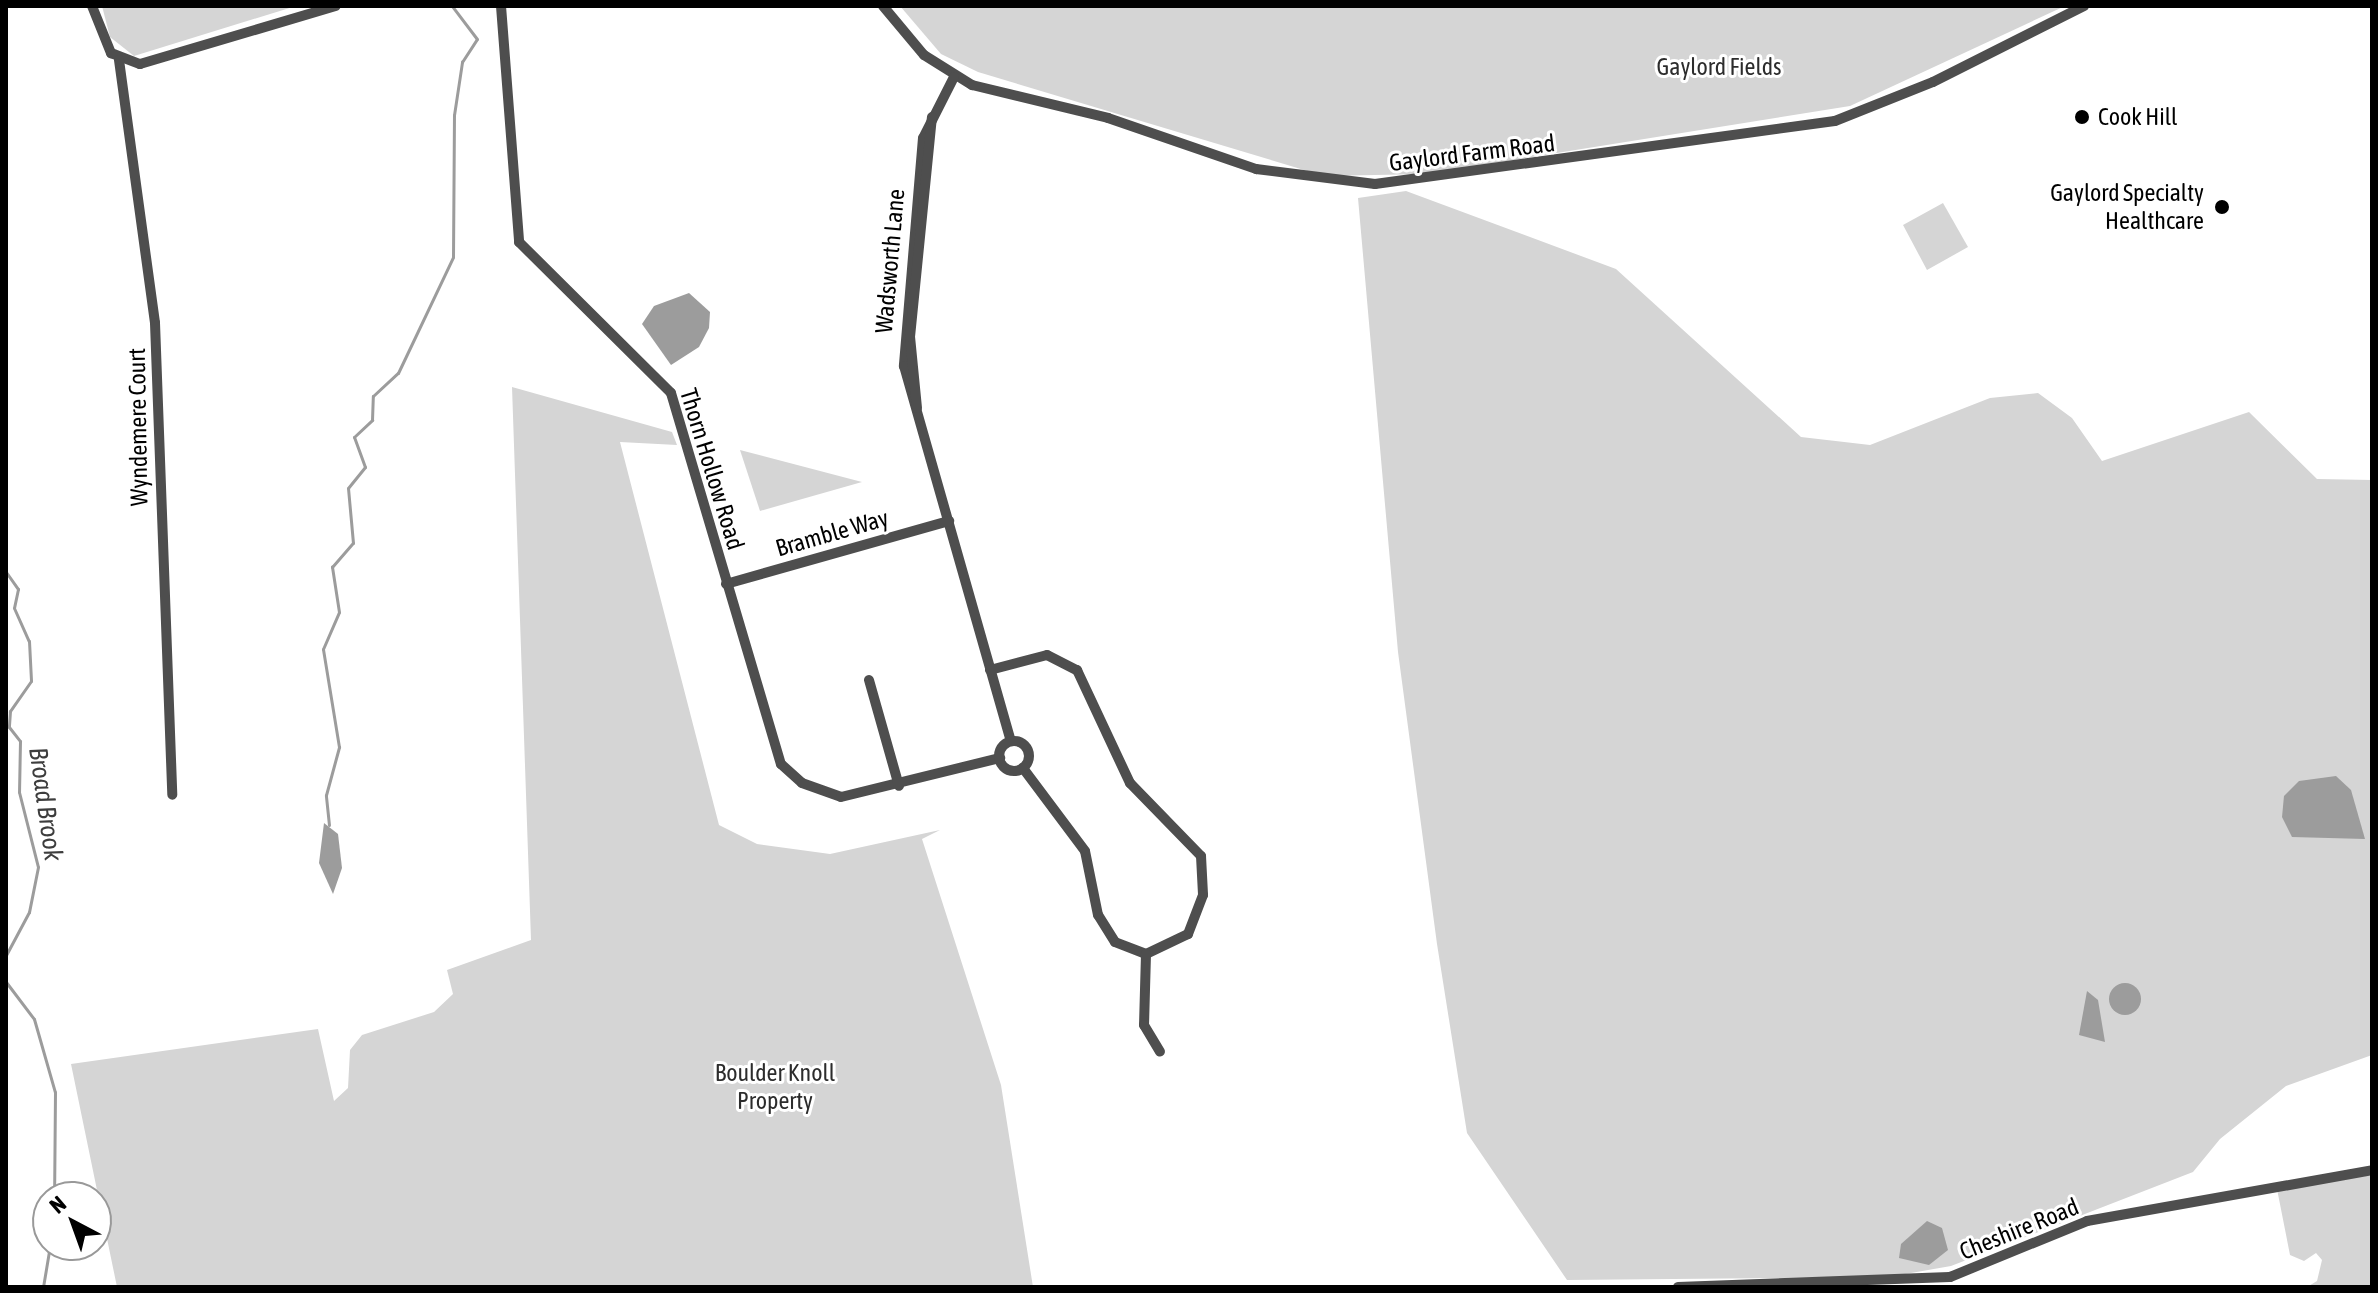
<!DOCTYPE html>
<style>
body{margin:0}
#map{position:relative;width:2378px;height:1293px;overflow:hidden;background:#fff;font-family:"Asap Condensed",sans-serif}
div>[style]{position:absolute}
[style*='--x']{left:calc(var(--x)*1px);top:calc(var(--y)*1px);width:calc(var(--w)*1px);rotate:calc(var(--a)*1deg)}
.green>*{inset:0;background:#d5d5d5}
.water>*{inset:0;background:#9c9c9c}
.round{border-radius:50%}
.stream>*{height:3px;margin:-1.5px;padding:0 1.5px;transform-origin:1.5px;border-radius:1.5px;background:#9c9c9c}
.minor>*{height:10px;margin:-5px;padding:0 5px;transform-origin:5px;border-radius:5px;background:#4e4e4e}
.minor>.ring{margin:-5px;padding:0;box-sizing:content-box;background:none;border:10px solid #4e4e4e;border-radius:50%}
.dots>*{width:22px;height:22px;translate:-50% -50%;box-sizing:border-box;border:4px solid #fff;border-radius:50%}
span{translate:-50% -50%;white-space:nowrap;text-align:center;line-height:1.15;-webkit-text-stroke:6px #fff;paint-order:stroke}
.park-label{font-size:24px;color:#2c2c2c}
.poi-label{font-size:24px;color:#000}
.left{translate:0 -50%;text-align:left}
.right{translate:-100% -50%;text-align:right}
.street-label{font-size:24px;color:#000}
.water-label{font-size:26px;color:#3d3d3d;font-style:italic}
.frame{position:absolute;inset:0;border:8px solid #000;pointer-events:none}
.north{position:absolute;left:32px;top:1181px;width:80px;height:80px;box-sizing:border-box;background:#fff;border:2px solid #999;border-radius:50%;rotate:319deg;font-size:22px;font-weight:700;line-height:32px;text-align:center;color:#000}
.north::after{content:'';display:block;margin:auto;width:28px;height:36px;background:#000;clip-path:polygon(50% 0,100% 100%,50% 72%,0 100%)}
</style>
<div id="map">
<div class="green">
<i style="clip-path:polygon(102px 6px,296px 6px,134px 56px,110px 37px)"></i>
<i style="clip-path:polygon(900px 6px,2065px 6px,1850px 106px,1426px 174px,1324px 176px,978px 72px,941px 54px)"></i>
<i style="clip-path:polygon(1406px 191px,1616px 269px,1801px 437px,1870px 445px,1990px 398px,2038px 393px,2072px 418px,2102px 461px,2249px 412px,2317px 479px,2372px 480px,2372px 1055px,2286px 1086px,2220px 1139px,2193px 1172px,1951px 1266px,1888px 1277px,1567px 1280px,1467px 1133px,1437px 944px,1398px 652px,1358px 198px)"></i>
<i style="clip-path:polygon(1943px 203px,1968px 247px,1927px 270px,1903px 225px)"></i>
<i style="clip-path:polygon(512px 387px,672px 432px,677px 445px,620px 442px,719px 825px,757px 844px,830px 854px,940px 830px,922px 839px,1001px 1085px,1033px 1287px,117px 1287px,71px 1064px,318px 1029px,334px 1101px,348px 1088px,350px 1050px,362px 1035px,434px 1012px,453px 994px,447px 970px,531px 940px)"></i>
<i style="clip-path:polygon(740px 450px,862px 482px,760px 511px)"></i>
<i style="clip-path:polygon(2372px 1175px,2372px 1287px,2307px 1287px,2317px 1281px,2322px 1260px,2316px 1253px,2304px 1261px,2290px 1255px,2277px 1189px)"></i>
</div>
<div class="water">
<i style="clip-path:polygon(689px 293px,710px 312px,709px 328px,699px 347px,671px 365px,642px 324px,654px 306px)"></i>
<i style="clip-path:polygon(2336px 776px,2351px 790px,2365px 839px,2292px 837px,2282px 817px,2284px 796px,2299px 781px)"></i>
<i style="clip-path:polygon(324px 823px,338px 834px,342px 868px,333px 894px,319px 863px)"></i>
<i class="round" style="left:2109px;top:983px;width:32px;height:32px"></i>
<i style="clip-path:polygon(2087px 991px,2098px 1000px,2105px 1042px,2079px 1035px)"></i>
<i style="clip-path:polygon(1927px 1221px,1942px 1228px,1948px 1250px,1929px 1265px,1899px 1258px,1901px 1244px)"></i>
</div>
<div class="stream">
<i style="--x:6;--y:572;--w:21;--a:55"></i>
<i style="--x:18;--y:589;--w:19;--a:102"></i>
<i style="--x:14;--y:608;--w:36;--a:66"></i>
<i style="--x:29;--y:641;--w:40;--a:87.1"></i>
<i style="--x:31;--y:681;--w:37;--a:125"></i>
<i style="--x:10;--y:711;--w:16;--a:94"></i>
<i style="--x:9;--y:727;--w:18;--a:52"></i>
<i style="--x:20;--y:741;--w:51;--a:91.1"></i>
<i style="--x:19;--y:792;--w:77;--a:75.8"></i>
<i style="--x:38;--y:867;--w:46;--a:101.3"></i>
<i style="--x:29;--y:912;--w:49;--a:118.1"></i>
<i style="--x:329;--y:825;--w:30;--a:-96"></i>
<i style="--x:326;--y:795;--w:50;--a:-74.8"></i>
<i style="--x:339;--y:747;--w:99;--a:-99.3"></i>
<i style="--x:323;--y:649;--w:40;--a:-66.6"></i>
<i style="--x:339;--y:612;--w:46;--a:-98.8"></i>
<i style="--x:332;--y:567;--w:32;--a:-49"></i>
<i style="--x:353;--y:543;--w:55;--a:-95.2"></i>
<i style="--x:348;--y:488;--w:27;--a:-51"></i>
<i style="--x:365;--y:467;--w:32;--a:-110"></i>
<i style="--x:354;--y:437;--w:25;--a:-43"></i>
<i style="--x:372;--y:420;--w:24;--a:-88"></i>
<i style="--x:373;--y:396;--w:34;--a:-43"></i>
<i style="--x:398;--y:373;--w:128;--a:-64.6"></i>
<i style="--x:453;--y:257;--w:142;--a:-89.6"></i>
<i style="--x:454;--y:115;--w:54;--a:-81.4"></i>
<i style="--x:462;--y:62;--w:27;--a:-57"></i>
<i style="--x:477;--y:39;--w:41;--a:-127.1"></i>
<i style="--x:6;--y:982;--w:46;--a:52.9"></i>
<i style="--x:34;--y:1019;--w:76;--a:74"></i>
<i style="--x:55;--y:1092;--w:105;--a:90.5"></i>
<i style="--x:43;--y:1287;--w:43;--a:-80.5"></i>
</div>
<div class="minor">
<i style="--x:92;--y:6;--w:51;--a:68"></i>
<i style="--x:111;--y:53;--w:31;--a:21"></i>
<i style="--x:140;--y:64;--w:204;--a:-16.5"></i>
<i style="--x:501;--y:6;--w:237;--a:85.6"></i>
<i style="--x:519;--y:242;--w:214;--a:44.8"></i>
<i style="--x:671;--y:393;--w:387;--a:73.5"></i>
<i style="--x:781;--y:764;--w:28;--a:42"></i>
<i style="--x:802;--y:783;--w:41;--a:19.7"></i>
<i style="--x:841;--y:797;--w:164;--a:-13.8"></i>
<i style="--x:883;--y:6;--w:64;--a:50.1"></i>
<i style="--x:924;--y:55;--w:57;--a:32"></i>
<i style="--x:972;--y:85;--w:140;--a:13.6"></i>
<i style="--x:1108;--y:118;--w:157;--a:19"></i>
<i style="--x:1256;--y:169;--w:120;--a:7.2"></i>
<i style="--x:1375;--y:184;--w:464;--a:-7.8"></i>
<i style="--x:1835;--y:121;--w:105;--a:-21.7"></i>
<i style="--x:1933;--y:82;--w:169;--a:-26.7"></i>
<i style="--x:119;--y:60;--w:265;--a:82.2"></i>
<i style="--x:155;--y:323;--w:472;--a:87.9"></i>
<i style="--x:954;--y:77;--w:68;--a:116.9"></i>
<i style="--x:923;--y:138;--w:229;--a:94.8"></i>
<i style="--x:904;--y:366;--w:390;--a:74.1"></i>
<i style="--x:917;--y:408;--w:71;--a:-95.6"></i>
<i style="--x:910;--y:337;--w:221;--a:-84.3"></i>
<i style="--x:726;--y:584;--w:232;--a:-15.8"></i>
<i style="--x:990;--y:670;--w:59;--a:-14.7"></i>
<i style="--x:1047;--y:655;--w:34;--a:27"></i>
<i style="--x:1077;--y:670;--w:125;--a:64.9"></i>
<i style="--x:1130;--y:783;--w:102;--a:45.8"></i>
<i style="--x:1201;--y:856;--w:39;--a:87"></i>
<i style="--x:1203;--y:895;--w:42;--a:111"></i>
<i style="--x:1188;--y:934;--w:47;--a:154.5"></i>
<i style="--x:1146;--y:954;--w:33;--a:-159"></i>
<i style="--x:1115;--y:942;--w:32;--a:-122"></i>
<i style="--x:1098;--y:915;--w:65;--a:-101.5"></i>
<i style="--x:1085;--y:851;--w:104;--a:-126.8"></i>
<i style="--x:869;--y:680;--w:110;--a:74.2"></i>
<i class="ring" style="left:999px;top:741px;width:20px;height:20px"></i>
<i style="--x:1146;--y:954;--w:71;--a:91.6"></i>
<i style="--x:1144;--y:1025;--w:31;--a:59"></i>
<i style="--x:1678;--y:1287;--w:272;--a:-2.1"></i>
<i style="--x:1950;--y:1277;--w:148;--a:-22.2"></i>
<i style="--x:2087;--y:1221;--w:290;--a:-10.1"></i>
</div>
<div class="dots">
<i style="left:2082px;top:117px;background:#000"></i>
<i style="left:2222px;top:207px;background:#000"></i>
</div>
<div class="park-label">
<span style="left:1719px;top:67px">Gaylord Fields</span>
<span style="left:775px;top:1087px">Boulder Knoll<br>Property</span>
</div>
<div class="poi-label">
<span class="left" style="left:2098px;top:117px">Cook Hill</span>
<span class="right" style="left:2204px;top:207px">Gaylord Specialty<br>Healthcare</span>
</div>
<div class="street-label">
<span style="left:1472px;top:153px;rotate:-7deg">Gaylord Farm Road</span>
<span style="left:890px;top:261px;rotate:-85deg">Wadsworth Lane</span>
<span style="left:138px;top:427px;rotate:-91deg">Wyndemere Court</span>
<span style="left:712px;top:469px;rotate:73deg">Thorn Hollow Road</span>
<span style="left:832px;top:533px;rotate:-16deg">Bramble Way</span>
<span style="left:2019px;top:1229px;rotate:-22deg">Cheshire Road</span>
</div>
<div class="water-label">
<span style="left:45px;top:804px;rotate:82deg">Broad Brook</span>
</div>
<div class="frame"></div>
<div class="north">N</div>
</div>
